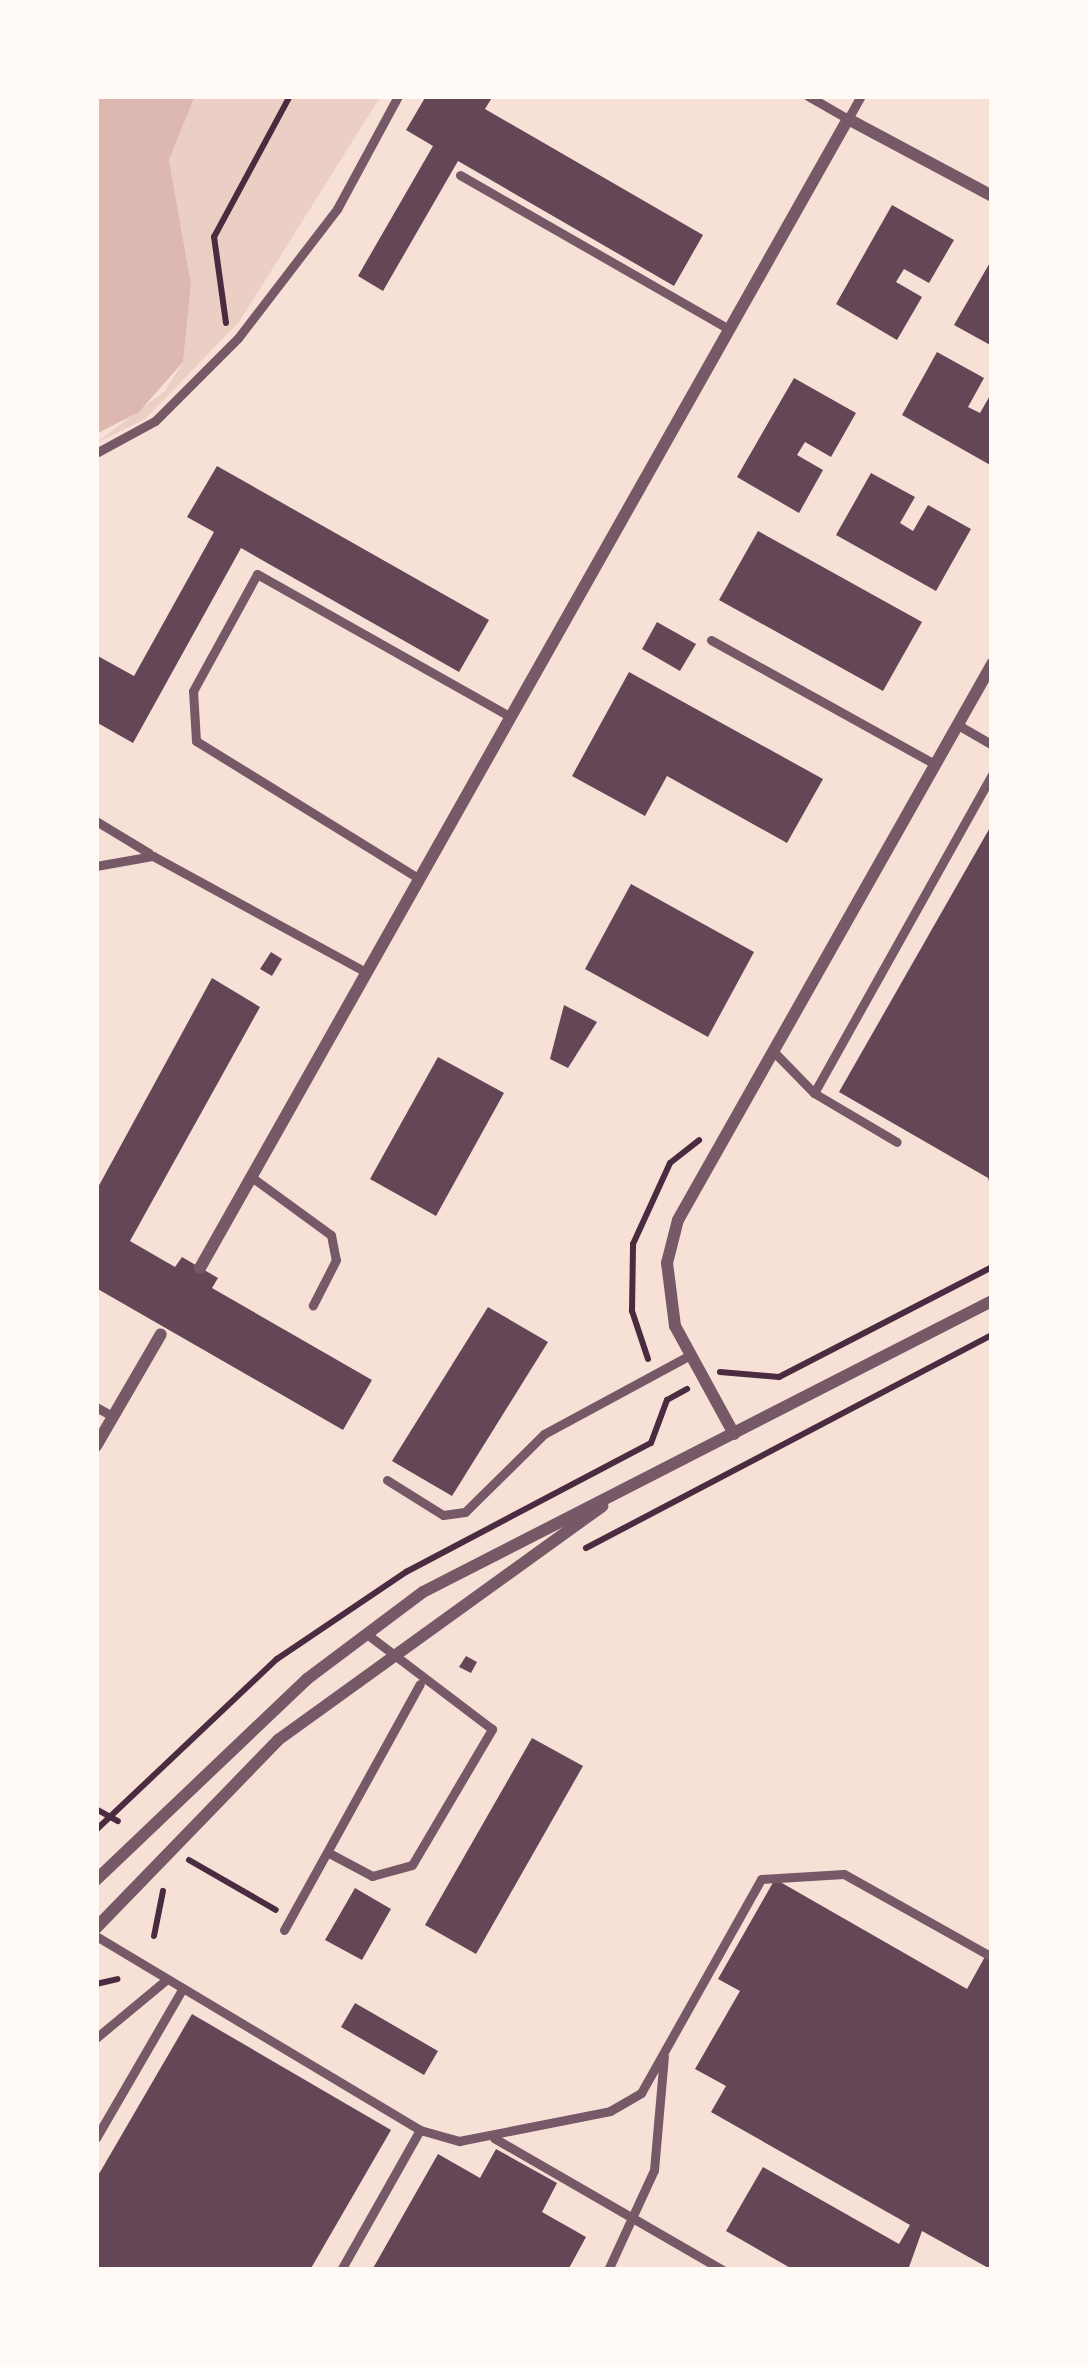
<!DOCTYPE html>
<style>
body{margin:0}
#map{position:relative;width:1088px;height:2366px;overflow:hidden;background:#f7e1d7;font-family:Lato,sans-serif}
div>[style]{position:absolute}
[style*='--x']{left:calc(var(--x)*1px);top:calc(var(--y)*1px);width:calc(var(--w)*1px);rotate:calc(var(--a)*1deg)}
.green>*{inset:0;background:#ebcfc5}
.water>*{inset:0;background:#dcb8b0}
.building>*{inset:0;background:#644757}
.path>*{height:6px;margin:-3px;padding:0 3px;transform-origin:3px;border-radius:3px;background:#4a2c40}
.service>*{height:9px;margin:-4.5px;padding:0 4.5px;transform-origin:4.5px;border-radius:4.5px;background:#755966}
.minor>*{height:12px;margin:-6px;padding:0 6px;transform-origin:6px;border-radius:6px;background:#755966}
span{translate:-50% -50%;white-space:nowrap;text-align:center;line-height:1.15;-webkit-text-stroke:9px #fffaf5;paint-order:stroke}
.frame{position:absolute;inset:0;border:99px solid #fffaf5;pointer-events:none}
</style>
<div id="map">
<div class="green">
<i style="clip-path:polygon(195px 96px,381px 96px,239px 322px,145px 419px,96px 443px,165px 391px,183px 362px,191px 284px,169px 160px)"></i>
</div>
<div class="water">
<i style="clip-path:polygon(96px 96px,195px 96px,169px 160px,191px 284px,183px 362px,139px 412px,96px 434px)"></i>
</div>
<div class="building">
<i style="clip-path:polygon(426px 96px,493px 96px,485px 109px,703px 235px,674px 286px,458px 161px,383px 291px,358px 276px,433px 146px,406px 130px)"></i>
<i style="clip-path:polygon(892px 205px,954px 240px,929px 283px,904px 269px,896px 282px,922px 297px,897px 340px,836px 304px)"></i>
<i style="clip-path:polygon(992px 259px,992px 346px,954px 325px)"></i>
<i style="clip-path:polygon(937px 352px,984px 378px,968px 407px,980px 413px,992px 392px,992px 466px,902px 415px)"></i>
<i style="clip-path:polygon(794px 378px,856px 413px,831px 457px,805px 442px,797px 455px,823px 470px,799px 513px,737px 477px)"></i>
<i style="clip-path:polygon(217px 466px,489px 620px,459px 672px,241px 548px,133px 743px,96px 722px,96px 655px,134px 676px,214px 532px,187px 517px)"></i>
<i style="clip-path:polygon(871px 473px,915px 497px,900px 523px,913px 531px,928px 505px,971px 529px,936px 591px,836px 535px)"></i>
<i style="clip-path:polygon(758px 531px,922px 622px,883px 691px,719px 600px)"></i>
<i style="clip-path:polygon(657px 622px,696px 644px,680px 671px,642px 649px)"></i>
<i style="clip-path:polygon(629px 672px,823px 779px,787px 843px,667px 776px,645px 816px,572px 776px)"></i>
<i style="clip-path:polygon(992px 824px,992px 1192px,988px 1178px,839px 1092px)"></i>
<i style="clip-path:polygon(631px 884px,754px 952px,708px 1037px,585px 969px)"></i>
<i style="clip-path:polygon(271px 952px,282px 959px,272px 976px,260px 969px)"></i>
<i style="clip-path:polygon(212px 978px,260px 1007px,130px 1241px,175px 1267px,182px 1257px,218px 1278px,212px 1288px,372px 1380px,343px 1430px,96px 1288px,96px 1191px)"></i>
<i style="clip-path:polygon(564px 1005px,597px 1022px,568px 1068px,550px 1059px)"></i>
<i style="clip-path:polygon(438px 1057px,504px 1093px,436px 1216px,370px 1179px)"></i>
<i style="clip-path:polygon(488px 1307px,548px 1342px,452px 1496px,392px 1461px)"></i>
<i style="clip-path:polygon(466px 1656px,477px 1662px,471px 1673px,459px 1667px)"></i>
<i style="clip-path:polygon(532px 1738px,583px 1766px,476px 1954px,425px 1925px)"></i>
<i style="clip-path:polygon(775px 1879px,967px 1989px,992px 1944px,992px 2270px,922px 2231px,908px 2270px,794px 2270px,726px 2231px,763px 2167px,899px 2244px,910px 2225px,711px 2112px,726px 2086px,695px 2069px,740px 1991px,718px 1979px)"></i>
<i style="clip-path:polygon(355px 1888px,391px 1909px,362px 1960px,325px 1940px)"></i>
<i style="clip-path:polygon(355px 2003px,438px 2051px,424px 2075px,341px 2027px)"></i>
<i style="clip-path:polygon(192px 2014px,391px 2130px,310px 2270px,96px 2270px,96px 2179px)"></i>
<i style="clip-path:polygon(496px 2149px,557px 2183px,542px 2212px,586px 2237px,568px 2270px,372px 2270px,438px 2154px,480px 2178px)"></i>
</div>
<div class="path">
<i style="--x:226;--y:323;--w:87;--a:-97.9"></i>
<i style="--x:214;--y:237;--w:160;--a:-61.7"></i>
<i style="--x:648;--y:1359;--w:51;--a:-108.4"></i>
<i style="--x:632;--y:1311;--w:67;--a:-89.1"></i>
<i style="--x:633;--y:1244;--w:89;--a:-65.4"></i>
<i style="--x:670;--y:1163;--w:37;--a:-38"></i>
<i style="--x:720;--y:1372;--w:59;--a:4.8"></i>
<i style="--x:779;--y:1377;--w:240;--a:-27.3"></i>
<i style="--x:586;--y:1548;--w:458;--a:-27.7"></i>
<i style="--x:96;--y:1809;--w:25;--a:29"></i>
<i style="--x:96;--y:1830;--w:249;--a:-43.4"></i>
<i style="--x:277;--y:1659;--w:156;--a:-34"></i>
<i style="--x:406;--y:1572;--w:277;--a:-27.8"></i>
<i style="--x:651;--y:1443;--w:46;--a:-69.6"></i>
<i style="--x:667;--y:1400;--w:23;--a:-29"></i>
<i style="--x:189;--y:1860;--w:100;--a:29.9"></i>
<i style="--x:154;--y:1936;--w:46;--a:-78.7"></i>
<i style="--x:96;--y:1984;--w:22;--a:-13"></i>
</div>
<div class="service">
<i style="--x:808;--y:96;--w:46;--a:29.9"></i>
<i style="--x:848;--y:119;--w:26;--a:-61"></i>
<i style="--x:460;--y:175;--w:310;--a:29.8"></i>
<i style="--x:96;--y:453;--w:67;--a:-28.5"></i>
<i style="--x:155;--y:421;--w:117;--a:-45"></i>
<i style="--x:238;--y:338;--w:163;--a:-52.5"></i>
<i style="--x:337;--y:209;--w:128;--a:-61.6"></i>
<i style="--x:711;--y:640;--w:256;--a:29"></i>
<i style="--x:958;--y:725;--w:39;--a:30"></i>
<i style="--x:96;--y:821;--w:62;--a:31.1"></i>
<i style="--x:96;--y:866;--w:58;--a:-10"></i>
<i style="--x:153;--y:856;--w:240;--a:28.6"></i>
<i style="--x:418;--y:878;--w:261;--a:-148.3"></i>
<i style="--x:196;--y:741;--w:50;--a:-93.4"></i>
<i style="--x:193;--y:691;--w:133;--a:-61.3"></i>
<i style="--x:257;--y:574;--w:289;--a:29.4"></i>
<i style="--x:773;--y:1051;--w:59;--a:45.7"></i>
<i style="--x:814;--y:1093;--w:96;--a:30.6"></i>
<i style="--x:814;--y:1093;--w:364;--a:-60.8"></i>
<i style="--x:250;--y:1176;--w:100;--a:36.1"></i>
<i style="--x:331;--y:1235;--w:25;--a:79"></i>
<i style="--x:336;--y:1260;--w:51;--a:117.1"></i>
<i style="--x:96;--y:1407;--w:18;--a:29"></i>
<i style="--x:387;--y:1480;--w:66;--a:32"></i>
<i style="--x:443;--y:1515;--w:22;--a:-8"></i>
<i style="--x:465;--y:1512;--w:111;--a:-44.6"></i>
<i style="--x:544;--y:1434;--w:164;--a:-28.4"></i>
<i style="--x:329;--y:1853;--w:49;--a:28.1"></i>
<i style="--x:372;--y:1876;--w:41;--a:-15.4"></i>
<i style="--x:412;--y:1865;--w:158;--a:-59.5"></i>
<i style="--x:492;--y:1729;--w:157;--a:-142.8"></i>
<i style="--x:284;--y:1930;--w:281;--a:-61.1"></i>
<i style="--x:96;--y:1936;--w:378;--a:30.9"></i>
<i style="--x:420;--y:2130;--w:41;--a:15.8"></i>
<i style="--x:459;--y:2141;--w:154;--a:-11.2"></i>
<i style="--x:610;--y:2111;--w:36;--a:-30"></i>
<i style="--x:641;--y:2093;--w:245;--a:-60.7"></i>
<i style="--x:761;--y:1879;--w:83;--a:-3.4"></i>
<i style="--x:844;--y:1874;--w:170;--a:29.3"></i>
<i style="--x:96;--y:2038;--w:92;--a:-39.7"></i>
<i style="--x:96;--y:2138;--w:173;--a:-59.9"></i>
<i style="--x:494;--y:2138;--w:264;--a:30"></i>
<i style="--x:341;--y:2270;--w:161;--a:-60.6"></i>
<i style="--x:608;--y:2270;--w:110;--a:-65.3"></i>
<i style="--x:654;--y:2170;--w:114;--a:-85"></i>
</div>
<div class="minor">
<i style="--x:200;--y:1268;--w:1319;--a:-60.58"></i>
<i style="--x:848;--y:119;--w:163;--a:28.1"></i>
<i style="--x:734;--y:1434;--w:123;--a:-118.6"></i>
<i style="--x:675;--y:1326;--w:64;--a:-97.2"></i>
<i style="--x:667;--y:1263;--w:44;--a:-75.7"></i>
<i style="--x:678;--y:1220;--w:639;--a:-60.54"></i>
<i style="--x:96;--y:1446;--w:129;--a:-59.9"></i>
<i style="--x:96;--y:1880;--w:291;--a:-43.6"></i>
<i style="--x:307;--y:1679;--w:145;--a:-36.9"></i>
<i style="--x:423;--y:1592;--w:639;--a:-27.09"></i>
<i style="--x:96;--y:1928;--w:262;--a:-45.9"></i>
<i style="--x:278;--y:1740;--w:400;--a:-35.8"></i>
</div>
<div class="frame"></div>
</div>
